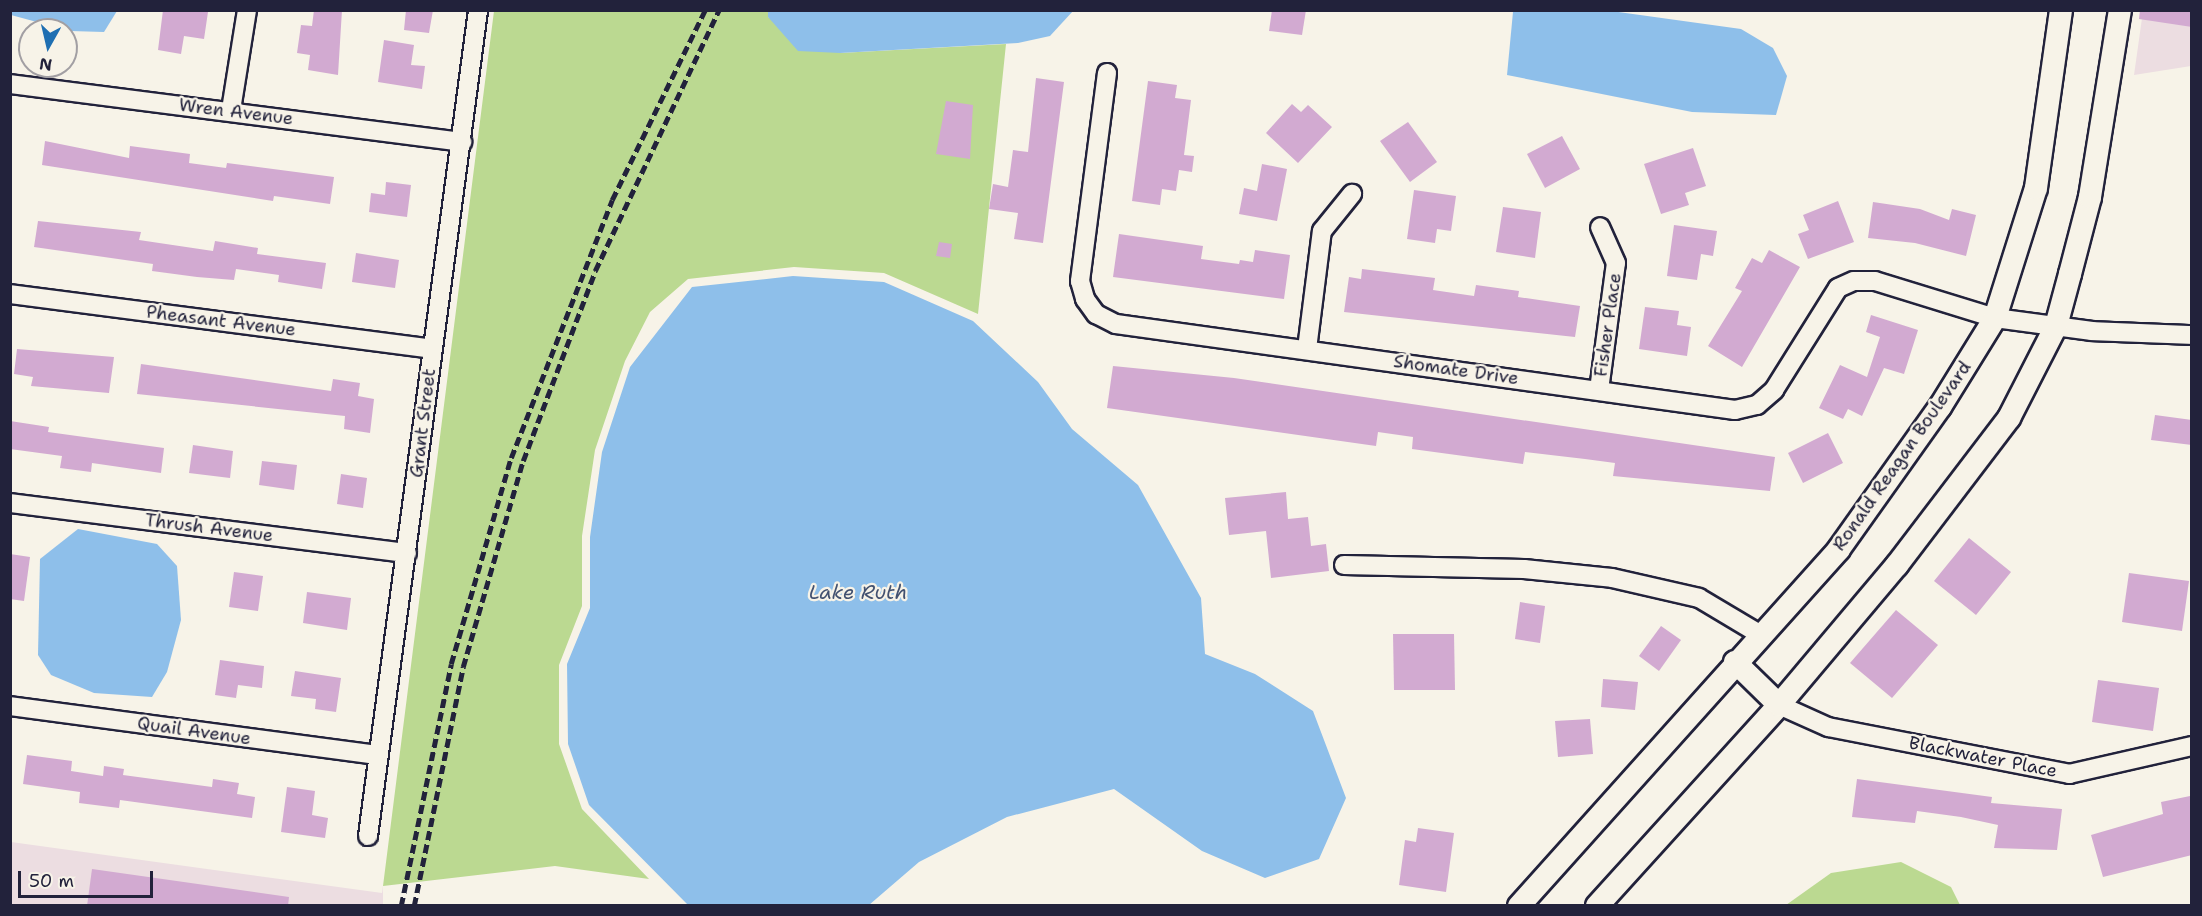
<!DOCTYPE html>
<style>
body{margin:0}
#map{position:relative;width:2202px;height:916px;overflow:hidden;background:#f7f3e8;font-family:"Shantell Sans",sans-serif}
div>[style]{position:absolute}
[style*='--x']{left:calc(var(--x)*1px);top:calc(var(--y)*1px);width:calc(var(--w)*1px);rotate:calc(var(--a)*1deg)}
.built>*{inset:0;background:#ecdde1}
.green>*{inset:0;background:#bbd991}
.water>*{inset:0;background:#8ebfea}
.building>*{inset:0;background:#d2aad1}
.roads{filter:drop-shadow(2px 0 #22223b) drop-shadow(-2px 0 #22223b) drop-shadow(0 2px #22223b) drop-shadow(0 -2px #22223b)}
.minor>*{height:18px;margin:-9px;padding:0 9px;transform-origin:9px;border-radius:9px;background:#f7f3e8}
.major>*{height:22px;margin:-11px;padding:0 11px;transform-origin:11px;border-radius:11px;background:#f7f3e8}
.rail>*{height:4.5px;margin-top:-2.25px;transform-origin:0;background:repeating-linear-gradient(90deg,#22223b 0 9px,transparent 0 13.5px)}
span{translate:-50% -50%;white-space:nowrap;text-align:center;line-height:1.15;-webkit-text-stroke:4.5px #f7f3e8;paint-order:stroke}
.street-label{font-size:18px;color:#22223b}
.water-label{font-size:20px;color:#425170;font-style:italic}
.frame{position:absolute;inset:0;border:12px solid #22223b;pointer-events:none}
.north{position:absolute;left:18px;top:18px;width:60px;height:60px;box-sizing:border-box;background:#f7f3e8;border:2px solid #a29fa3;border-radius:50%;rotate:188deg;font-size:16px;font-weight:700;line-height:24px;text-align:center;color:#22223b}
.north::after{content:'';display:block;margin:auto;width:21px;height:27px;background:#1f6fb2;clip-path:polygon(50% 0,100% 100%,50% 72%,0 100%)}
.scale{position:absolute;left:18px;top:871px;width:135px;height:27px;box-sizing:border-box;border:3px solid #22223b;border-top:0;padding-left:8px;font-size:18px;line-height:21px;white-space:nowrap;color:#22223b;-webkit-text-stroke:4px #f7f3e8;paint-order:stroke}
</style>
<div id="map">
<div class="built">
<i style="clip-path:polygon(2143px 11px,2191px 11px,2191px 66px,2134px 75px)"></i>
<i style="clip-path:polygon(11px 842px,382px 893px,383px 886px,383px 905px,11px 906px)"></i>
</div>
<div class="green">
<i style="clip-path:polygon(494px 11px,768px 11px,768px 17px,840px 53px,1006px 44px,978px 314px,884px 273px,794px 267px,688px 279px,650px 312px,625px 361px,595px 450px,582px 536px,582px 606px,559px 665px,559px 744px,582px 809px,649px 879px,555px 866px,383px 886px)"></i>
<i style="clip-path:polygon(1901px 862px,1951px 887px,1960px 905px,1786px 905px,1831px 873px)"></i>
</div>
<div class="water">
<i style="clip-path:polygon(768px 10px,1073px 10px,1073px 11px,1050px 36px,1018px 43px,840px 53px,798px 51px,768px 17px)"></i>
<i style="clip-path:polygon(1604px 10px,1741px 29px,1773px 48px,1787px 76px,1776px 115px,1692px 112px,1507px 75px,1513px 12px)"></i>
<i style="clip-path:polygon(10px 11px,11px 10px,117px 11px,104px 32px,70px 31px,11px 15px)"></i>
<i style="clip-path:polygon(793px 276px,884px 282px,973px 321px,1038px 382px,1072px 429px,1138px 485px,1201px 598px,1205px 654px,1255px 674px,1313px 711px,1346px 798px,1319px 859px,1265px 878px,1202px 851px,1114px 789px,1007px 817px,919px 862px,869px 905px,688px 905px,589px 805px,568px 744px,567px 664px,590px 608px,590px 537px,602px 452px,630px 367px,692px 287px)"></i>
<i style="clip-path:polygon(78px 529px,157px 544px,177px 566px,181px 620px,167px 672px,152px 697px,94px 693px,51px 675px,38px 655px,40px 559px)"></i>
</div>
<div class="building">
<i style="clip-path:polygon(163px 10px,208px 12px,204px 39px,184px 36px,181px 54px,158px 50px)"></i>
<i style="clip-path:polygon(314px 10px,342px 10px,338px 75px,308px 70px,310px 55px,297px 53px,301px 25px,312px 26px)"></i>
<i style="clip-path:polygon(406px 10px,433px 10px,429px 33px,404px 30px)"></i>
<i style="clip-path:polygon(1272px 10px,1306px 10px,1302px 35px,1269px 31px)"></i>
<i style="clip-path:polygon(2140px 10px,2192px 10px,2192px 27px,2139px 19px)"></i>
<i style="clip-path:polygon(384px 40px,414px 45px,411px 65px,425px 66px,422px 89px,378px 82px)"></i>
<i style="clip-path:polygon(1036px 78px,1064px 82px,1043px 243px,1014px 239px,1018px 213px,989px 209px,993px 184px,1008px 187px,1013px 150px,1028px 152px)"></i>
<i style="clip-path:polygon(1148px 81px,1177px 85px,1175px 98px,1191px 100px,1184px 155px,1194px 156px,1192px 172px,1179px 170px,1176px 191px,1162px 189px,1160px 205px,1132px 201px)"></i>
<i style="clip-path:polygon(946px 101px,973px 105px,970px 159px,936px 154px)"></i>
<i style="clip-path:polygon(1292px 104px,1301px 112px,1308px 105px,1332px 127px,1298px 163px,1266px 133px)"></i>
<i style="clip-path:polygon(1408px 122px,1437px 162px,1410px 182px,1380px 141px)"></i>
<i style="clip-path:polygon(1562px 136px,1580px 169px,1545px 188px,1527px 154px)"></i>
<i style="clip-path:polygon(45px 141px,129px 158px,130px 146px,190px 154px,189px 163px,226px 168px,227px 163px,334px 177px,330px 204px,274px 196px,273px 201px,42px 165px)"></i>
<i style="clip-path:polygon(1693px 148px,1706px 186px,1685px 193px,1689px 205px,1661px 214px,1644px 164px)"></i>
<i style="clip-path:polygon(1262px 164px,1287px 169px,1277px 221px,1239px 214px,1244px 188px,1257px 191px)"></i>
<i style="clip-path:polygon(386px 182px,411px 185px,407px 217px,369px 212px,371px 193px,385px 195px)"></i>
<i style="clip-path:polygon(1414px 190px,1456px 196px,1451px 231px,1437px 229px,1435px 243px,1407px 239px)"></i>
<i style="clip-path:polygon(1838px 201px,1854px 242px,1808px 259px,1798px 234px,1809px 230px,1803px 215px)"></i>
<i style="clip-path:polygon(1873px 202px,1920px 209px,1949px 220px,1952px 209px,1976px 215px,1966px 256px,1915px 243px,1868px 238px)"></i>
<i style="clip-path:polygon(1503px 207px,1541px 212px,1535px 258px,1496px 252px)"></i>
<i style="clip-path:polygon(38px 221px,141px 232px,139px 240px,213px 251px,215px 241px,258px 248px,257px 254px,326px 263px,322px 289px,278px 282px,279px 275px,236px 269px,234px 280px,197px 277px,152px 271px,153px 264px,34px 247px)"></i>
<i style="clip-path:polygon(1674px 225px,1717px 231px,1713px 256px,1701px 254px,1697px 280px,1667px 276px)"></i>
<i style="clip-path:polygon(1119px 234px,1203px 246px,1201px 259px,1239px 264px,1240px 260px,1253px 262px,1255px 250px,1290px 255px,1284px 299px,1113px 277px)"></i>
<i style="clip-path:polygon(939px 242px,952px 244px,950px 258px,936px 256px)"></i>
<i style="clip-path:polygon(1769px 250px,1800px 267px,1742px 367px,1708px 346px,1742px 291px,1735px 288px,1752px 258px,1762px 263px)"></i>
<i style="clip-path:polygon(356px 253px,399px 260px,395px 288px,352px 282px)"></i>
<i style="clip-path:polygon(1362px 269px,1435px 278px,1433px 290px,1474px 296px,1476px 285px,1519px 291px,1518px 297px,1580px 306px,1575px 337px,1344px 312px,1349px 277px,1361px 279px)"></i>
<i style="clip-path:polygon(1645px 307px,1679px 311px,1677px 325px,1691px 327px,1687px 356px,1639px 349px)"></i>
<i style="clip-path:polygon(1871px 315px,1918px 330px,1904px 374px,1884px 368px,1862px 416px,1848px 409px,1843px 419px,1819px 408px,1840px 365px,1867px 377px,1880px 337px,1866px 332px)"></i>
<i style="clip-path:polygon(17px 349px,114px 357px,109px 393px,31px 386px,33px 377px,14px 374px)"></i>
<i style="clip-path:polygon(141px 364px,331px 391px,333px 379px,360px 383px,358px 396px,374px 399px,370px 433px,344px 429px,345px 416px,137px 394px)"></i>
<i style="clip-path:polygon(1113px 366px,1234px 378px,1775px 457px,1770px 491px,1613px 476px,1615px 463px,1585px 459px,1525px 452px,1523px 464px,1412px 449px,1413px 437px,1378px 432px,1376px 446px,1107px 408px)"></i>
<i style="clip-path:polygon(2155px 415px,2192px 420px,2192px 445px,2151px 440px)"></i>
<i style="clip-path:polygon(10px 421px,49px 427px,48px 432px,164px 448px,161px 473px,92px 463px,91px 472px,60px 468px,62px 456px,10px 449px)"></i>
<i style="clip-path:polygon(1828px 433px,1843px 463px,1803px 483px,1788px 453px)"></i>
<i style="clip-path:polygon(193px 445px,233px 451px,230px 478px,189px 473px)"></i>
<i style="clip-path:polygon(262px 461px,297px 465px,294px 490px,259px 485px)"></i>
<i style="clip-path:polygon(341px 474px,367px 478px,363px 508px,337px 504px)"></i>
<i style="clip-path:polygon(1286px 492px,1288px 519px,1308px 517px,1311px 546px,1326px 544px,1329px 571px,1271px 578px,1266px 531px,1229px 535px,1225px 498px)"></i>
<i style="clip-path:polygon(1969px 538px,2011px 572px,1976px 615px,1934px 581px)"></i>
<i style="clip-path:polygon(10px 554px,30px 557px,24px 601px,10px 599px)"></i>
<i style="clip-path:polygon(234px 572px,263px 576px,258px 611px,229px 607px)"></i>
<i style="clip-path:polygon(2129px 573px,2189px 581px,2182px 631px,2122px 622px)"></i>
<i style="clip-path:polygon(307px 592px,351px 598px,347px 630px,303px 623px)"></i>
<i style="clip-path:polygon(1520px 602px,1545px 606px,1540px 643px,1515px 639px)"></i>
<i style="clip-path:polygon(1896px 610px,1938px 645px,1892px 698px,1850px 663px)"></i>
<i style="clip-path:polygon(1661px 626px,1681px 640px,1659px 671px,1639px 656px)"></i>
<i style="clip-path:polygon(1393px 634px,1454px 634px,1455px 690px,1394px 690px)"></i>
<i style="clip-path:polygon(220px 660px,264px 666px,262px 688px,238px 685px,236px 698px,215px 695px)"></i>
<i style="clip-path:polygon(295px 671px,341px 678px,336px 712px,315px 709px,316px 699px,291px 696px)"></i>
<i style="clip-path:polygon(1603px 679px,1638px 682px,1635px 710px,1601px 707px)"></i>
<i style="clip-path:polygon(2098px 680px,2159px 688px,2153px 731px,2092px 722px)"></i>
<i style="clip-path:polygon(1590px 719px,1593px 754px,1558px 757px,1555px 721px)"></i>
<i style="clip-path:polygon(27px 755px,72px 761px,71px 771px,103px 776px,104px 766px,124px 769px,123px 775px,212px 787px,213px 779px,239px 783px,237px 794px,255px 797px,252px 818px,120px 800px,119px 808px,79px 803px,80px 792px,23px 784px)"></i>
<i style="clip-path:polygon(1857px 779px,1992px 797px,1991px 803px,2062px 809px,2057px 850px,1994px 848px,1998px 825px,1961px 817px,1917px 811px,1915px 823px,1852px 817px)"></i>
<i style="clip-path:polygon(287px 787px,315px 791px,312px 815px,328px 818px,325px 838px,281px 832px)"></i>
<i style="clip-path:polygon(2190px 796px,2192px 855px,2103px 877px,2091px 835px,2163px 814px,2161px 802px)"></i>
<i style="clip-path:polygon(1418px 828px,1454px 833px,1446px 892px,1399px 885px,1405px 840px,1416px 842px)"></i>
<i style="clip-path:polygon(92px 869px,289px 897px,288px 906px,87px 906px)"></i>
</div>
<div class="roads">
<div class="minor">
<i style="--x:1107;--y:73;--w:210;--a:97.4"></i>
<i style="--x:1080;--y:281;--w:19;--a:74"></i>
<i style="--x:1085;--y:299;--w:19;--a:54"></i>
<i style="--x:1096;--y:314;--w:22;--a:27"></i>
<i style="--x:1116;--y:324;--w:625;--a:7.91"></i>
<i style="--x:1735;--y:410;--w:23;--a:-13"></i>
<i style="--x:1757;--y:405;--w:23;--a:-41"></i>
<i style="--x:1774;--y:390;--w:120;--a:-57.9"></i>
<i style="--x:1838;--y:288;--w:17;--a:-24"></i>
<i style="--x:1854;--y:281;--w:21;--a:0"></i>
<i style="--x:1875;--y:281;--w:126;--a:17.1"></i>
<i style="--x:1995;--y:318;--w:98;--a:7.6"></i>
<i style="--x:2092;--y:331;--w:100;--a:2.3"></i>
<i style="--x:10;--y:84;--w:456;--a:7.3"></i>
<i style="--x:231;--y:110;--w:101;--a:-80.9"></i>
<i style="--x:10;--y:294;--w:426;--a:7.4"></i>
<i style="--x:1307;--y:349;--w:119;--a:-82.8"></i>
<i style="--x:1322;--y:231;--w:48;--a:-51"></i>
<i style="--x:1599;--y:390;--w:128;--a:-82.4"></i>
<i style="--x:1616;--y:263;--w:39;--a:-114"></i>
<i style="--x:10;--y:503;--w:400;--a:7.2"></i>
<i style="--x:1344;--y:565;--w:180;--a:1.3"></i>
<i style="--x:1524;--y:569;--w:88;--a:5.8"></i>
<i style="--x:1612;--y:578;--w:89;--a:12.9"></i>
<i style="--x:1699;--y:598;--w:72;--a:30.8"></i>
<i style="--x:1779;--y:705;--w:54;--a:24.2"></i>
<i style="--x:1828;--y:727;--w:246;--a:11"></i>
<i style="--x:2069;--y:774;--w:126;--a:-12.8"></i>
<i style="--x:10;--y:706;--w:371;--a:7.6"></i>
<i style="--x:368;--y:836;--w:833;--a:-82.41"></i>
</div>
<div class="major">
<i style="--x:1735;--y:662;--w:62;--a:44.3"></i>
<i style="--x:1519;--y:906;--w:479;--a:-48.1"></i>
<i style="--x:1839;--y:549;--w:174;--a:-54.6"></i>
<i style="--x:1940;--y:407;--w:105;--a:-58.3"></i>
<i style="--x:1995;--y:318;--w:136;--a:-72.5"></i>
<i style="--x:2036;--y:188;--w:180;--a:-82"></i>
<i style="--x:1597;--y:906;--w:271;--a:-47.8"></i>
<i style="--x:1779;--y:705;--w:183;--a:-49.9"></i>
<i style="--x:1897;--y:565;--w:185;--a:-52.7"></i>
<i style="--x:2009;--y:418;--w:103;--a:-62.9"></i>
<i style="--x:2056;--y:326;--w:54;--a:-74.9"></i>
<i style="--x:2070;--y:274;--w:80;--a:-75.4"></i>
<i style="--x:2090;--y:197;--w:189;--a:-80.9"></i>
</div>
</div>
<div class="rail">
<i style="--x:401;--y:906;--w:247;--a:-78.3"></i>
<i style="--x:451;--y:664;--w:215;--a:-73.8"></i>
<i style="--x:511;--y:458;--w:277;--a:-68.6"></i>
<i style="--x:612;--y:200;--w:212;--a:-63.9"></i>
<i style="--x:414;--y:906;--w:244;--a:-78.4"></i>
<i style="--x:463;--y:667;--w:215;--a:-73.8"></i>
<i style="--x:523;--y:461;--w:203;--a:-69.2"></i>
<i style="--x:595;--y:271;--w:289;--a:-64.6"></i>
</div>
<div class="street-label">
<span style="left:236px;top:112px;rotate:7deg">Wren Avenue</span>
<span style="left:221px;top:321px;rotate:7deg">Pheasant Avenue</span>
<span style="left:1608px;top:325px;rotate:-82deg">Fisher Place</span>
<span style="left:1456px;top:370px;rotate:8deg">Shomate Drive</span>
<span style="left:423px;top:423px;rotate:-83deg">Grant Street</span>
<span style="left:1902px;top:456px;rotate:-55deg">Ronald Reagan Boulevard</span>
<span style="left:209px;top:528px;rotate:7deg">Thrush Avenue</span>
<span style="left:194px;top:731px;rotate:8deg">Quail Avenue</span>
<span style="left:1983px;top:757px;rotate:11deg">Blackwater Place</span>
</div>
<div class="water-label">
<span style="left:858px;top:592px">Lake Ruth</span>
</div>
<div class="frame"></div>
<div class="north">N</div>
<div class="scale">50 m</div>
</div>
